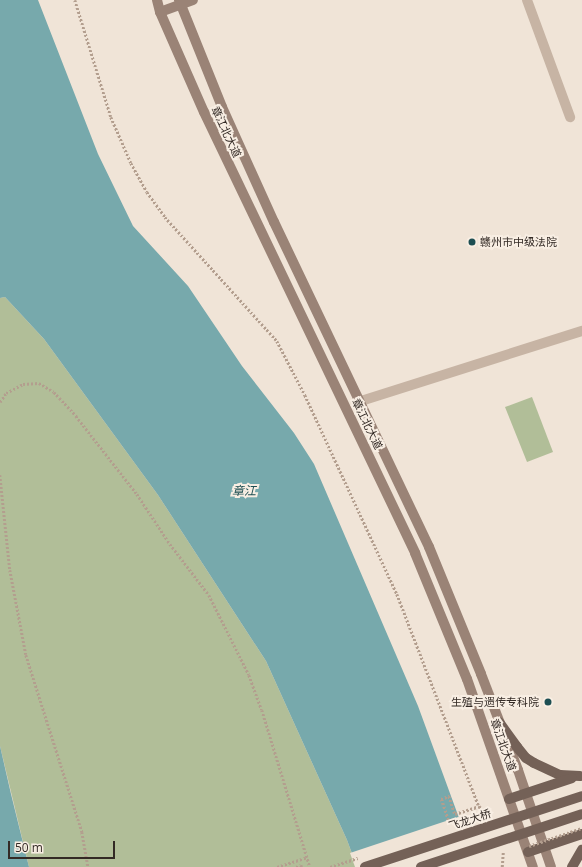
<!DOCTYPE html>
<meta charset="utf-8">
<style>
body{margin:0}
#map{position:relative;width:582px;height:867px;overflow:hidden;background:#f0e4d7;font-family:"Open Sans","Noto Sans SC",sans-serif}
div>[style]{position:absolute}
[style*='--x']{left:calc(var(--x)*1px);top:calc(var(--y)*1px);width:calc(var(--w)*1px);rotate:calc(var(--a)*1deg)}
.green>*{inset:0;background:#b1be98}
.water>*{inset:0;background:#77a9ac}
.pier>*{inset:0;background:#f0e4d7}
.path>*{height:2.5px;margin-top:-1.25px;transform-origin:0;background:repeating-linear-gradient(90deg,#b39e8e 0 2px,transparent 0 4px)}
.street>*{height:10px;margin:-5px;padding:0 5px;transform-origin:5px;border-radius:5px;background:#c7b4a4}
.secondary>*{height:10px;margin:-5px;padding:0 5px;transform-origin:5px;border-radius:5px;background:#9a8376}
.primary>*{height:10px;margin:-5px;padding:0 5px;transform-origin:5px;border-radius:5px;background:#746157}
.path-bridge>*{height:2.5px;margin-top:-1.25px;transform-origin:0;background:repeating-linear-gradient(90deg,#b39e8e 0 2px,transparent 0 4px)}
.primary-bridge>*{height:10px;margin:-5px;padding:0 5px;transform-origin:5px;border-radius:5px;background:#746157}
.dots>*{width:11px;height:11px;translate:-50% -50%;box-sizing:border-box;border:2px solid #f8eee3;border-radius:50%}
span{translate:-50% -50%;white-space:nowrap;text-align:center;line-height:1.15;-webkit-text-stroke:4px #f8eee3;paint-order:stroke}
.street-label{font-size:11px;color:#332a25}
.poi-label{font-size:11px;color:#332a25}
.left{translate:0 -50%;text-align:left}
.right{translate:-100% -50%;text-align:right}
.water-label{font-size:12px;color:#1d4e52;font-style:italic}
.scale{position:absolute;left:8px;top:841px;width:107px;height:18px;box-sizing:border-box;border:2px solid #332a25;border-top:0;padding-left:5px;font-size:12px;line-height:14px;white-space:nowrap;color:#332a25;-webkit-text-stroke:3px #f8eee3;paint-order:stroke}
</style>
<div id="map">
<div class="green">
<i style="clip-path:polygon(5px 297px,44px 339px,158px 495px,266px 661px,347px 840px,357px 867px,29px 867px,0 746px,0 298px)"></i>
<i style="clip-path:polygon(532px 397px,553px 452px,527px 462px,505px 407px)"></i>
</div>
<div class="water">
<i style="clip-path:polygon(0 0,38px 0,98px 154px,133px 226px,188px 286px,242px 366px,294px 433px,314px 464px,418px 706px,477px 867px,357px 867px,347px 840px,266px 661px,158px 495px,44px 339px,5px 297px,0 298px)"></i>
<i style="clip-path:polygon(0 746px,11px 794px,29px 867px,0 867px)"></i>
</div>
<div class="pier">
<i style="clip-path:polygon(461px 816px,479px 867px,355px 867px,350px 853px)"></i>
</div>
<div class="path">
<i style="--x:75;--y:0;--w:122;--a:72.9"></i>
<i style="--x:111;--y:117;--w:50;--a:66.5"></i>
<i style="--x:131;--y:163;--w:33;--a:61"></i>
<i style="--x:147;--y:192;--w:31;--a:54"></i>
<i style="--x:165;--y:217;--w:167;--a:47.9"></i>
<i style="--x:277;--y:341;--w:61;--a:62.6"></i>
<i style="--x:305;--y:395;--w:219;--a:65.2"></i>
<i style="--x:397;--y:594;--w:227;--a:68.9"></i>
<i style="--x:479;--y:806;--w:13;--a:45"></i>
<i style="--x:0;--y:402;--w:11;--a:-56"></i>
<i style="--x:6;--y:393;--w:19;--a:-28"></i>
<i style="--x:23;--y:384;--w:16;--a:-4"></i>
<i style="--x:39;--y:383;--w:17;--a:31"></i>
<i style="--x:54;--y:392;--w:33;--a:47"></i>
<i style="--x:76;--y:416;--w:99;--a:52"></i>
<i style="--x:137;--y:494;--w:60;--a:56.6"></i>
<i style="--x:170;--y:544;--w:64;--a:52.6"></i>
<i style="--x:209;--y:595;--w:89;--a:63.4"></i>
<i style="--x:249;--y:675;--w:37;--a:70"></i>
<i style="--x:262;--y:710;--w:164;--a:73"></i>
<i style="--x:0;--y:475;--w:96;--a:84"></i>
<i style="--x:10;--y:570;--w:86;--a:79.3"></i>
<i style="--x:26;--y:655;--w:186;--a:72.4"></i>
<i style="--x:82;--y:832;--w:36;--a:80"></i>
<i style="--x:448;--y:820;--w:22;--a:-108"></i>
<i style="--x:441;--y:799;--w:9;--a:-21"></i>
<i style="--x:449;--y:796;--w:19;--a:72"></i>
<i style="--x:455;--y:814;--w:25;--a:-18"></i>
<i style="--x:277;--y:867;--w:32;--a:-18"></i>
<i style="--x:296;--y:867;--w:5;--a:-22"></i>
<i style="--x:301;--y:865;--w:2;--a:63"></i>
<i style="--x:502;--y:867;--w:15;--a:-86"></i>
</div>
<div class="street">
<i style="--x:527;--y:0;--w:125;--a:69.8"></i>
<i style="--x:361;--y:401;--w:232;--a:-17.6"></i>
</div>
<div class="secondary">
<i style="--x:157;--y:0;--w:12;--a:76"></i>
<i style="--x:160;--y:12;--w:109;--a:66.3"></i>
<i style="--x:204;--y:112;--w:489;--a:64.4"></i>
<i style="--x:415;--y:553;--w:136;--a:67.6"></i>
<i style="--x:467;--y:679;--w:199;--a:70.7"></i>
<i style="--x:179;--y:0;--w:115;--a:68.1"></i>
<i style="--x:222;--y:107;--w:126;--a:65.7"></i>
<i style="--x:274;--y:222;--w:360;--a:64.5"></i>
<i style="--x:429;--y:547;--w:137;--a:67.7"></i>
<i style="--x:481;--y:674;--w:103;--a:68.9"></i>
<i style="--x:518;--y:770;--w:102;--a:71.2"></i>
<i style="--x:160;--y:12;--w:35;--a:-20"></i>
</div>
<div class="primary">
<i style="--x:499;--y:722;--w:31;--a:54"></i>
<i style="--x:517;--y:747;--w:14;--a:51"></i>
<i style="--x:526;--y:758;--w:9;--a:32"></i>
<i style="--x:534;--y:763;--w:29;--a:25"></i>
<i style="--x:560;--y:775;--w:20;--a:3"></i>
<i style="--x:509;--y:799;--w:66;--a:-18.4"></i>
<i style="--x:528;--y:852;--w:57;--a:-18.4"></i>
<i style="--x:572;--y:867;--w:20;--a:-60"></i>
</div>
<div class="path-bridge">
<i style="--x:529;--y:846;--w:56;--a:-18.8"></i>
<i style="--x:330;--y:867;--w:29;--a:-18"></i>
</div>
<div class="primary-bridge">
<i style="--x:365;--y:867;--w:228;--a:-18.1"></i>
<i style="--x:421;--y:867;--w:169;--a:-18.2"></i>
</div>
<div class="dots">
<i style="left:472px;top:242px;background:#1d4e52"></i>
<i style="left:548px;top:702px;background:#1d4e52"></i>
</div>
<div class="street-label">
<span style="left:226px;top:132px;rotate:65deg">章江北大道</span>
<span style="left:367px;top:424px;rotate:64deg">章江北大道</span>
<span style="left:503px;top:745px;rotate:70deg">章江北大道</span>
<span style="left:470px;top:820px;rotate:-18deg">飞龙大桥</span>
</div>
<div class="poi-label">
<span class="left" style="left:480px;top:242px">赣州市中级法院</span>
<span class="right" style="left:539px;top:702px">生殖与遗传专科院</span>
</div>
<div class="water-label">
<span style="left:244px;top:491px">章江</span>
</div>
<div class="scale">50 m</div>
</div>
